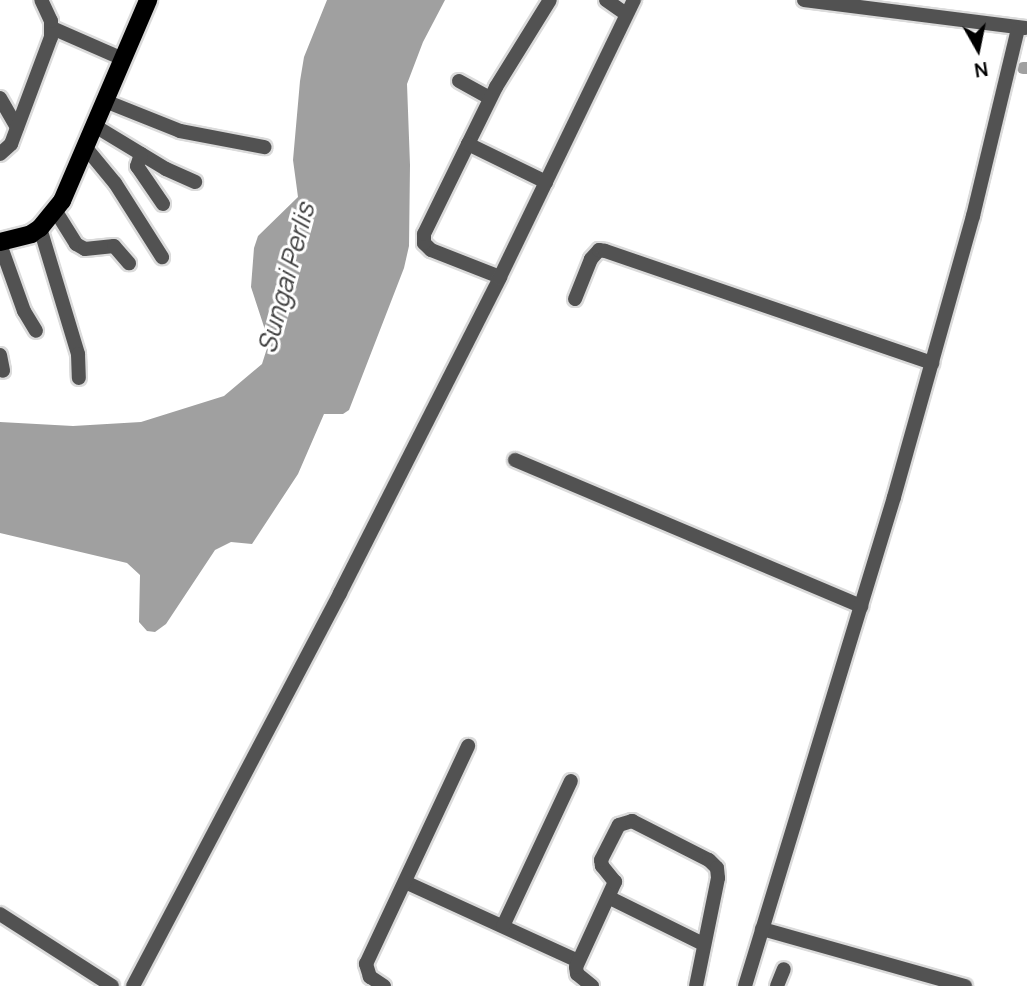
<!DOCTYPE html>
<style>
body{margin:0}
#map{position:relative;width:1027px;height:986px;overflow:hidden;background:#fff;font-family:Manrope,sans-serif}
div>[style]{position:absolute}
[style*='--x']{left:calc(var(--x)*1px);top:calc(var(--y)*1px);width:calc(var(--w)*1px);rotate:calc(var(--a)*1deg)}
.water>*{inset:0;background:#a0a0a0}
.canal>*{height:12px;margin:-6px;padding:0 6px;transform-origin:6px;border-radius:6px;background:#a0a0a0}
.roads{filter:drop-shadow(2px 0 #dbdbdb) drop-shadow(-2px 0 #dbdbdb) drop-shadow(0 2px #dbdbdb) drop-shadow(0 -2px #dbdbdb)}
.minor>*{height:14px;margin:-7px;padding:0 7px;transform-origin:7px;border-radius:7px;background:#525252}
.major>*{height:18px;margin:-9px;padding:0 9px;transform-origin:9px;border-radius:9px;background:#000}
span{translate:-50% -50%;white-space:nowrap;text-align:center;line-height:1.15;-webkit-text-stroke:6px #fff;paint-order:stroke}
.water-label{font-size:26px;color:#414141;font-style:italic}
.north{position:absolute;left:943px;top:14px;width:70px;height:70px;-webkit-text-stroke:5px #fff;paint-order:stroke;rotate:171deg;font-size:19px;font-weight:700;line-height:28px;text-align:center;color:#000}
.north::after{content:'';display:block;margin:auto;width:24px;height:32px;background:#000;clip-path:polygon(50% 0,100% 100%,50% 72%,0 100%)}
</style>
<div id="map">
<div class="water">
<i style="clip-path:polygon(327px 0,445px 0,423px 42px,407px 84px,410px 165px,409px 246px,404px 268px,349px 410px,343px 414px,324px 414px,298px 474px,252px 544px,231px 542px,215px 550px,166px 624px,155px 632px,147px 631px,139px 622px,140px 575px,127px 563px,0 533px,0 422px,73px 426px,141px 422px,224px 396px,262px 364px,269px 342px,251px 287px,254px 248px,258px 236px,298px 197px,293px 160px,300px 81px,304px 57px)"></i>
</div>
<div class="canal">
<i style="--x:1023;--y:68;--w:4;--a:0"></i>
</div>
<div class="roads">
<div class="minor">
<i style="--x:606;--y:0;--w:24;--a:35"></i>
<i style="--x:804;--y:0;--w:223;--a:7.2"></i>
<i style="--x:52;--y:28;--w:77;--a:23.6"></i>
<i style="--x:459;--y:81;--w:35;--a:29"></i>
<i style="--x:0;--y:98;--w:34;--a:60"></i>
<i style="--x:105;--y:101;--w:81;--a:21.8"></i>
<i style="--x:180;--y:131;--w:86;--a:10.8"></i>
<i style="--x:95;--y:126;--w:83;--a:31.2"></i>
<i style="--x:166;--y:169;--w:32;--a:24"></i>
<i style="--x:468;--y:144;--w:64;--a:-63.8"></i>
<i style="--x:496;--y:87;--w:102;--a:-58.2"></i>
<i style="--x:86;--y:148;--w:45;--a:50.4"></i>
<i style="--x:115;--y:183;--w:88;--a:57.6"></i>
<i style="--x:0;--y:154;--w:15;--a:-42"></i>
<i style="--x:11;--y:144;--w:114;--a:-69.5"></i>
<i style="--x:51;--y:37;--w:16;--a:-90"></i>
<i style="--x:51;--y:21;--w:23;--a:-115"></i>
<i style="--x:141;--y:154;--w:13;--a:108"></i>
<i style="--x:137;--y:166;--w:46;--a:55.6"></i>
<i style="--x:55;--y:210;--w:40;--a:58"></i>
<i style="--x:76;--y:244;--w:10;--a:29"></i>
<i style="--x:85;--y:249;--w:29;--a:-6"></i>
<i style="--x:114;--y:246;--w:23;--a:49"></i>
<i style="--x:40;--y:228;--w:132;--a:73.2"></i>
<i style="--x:78;--y:354;--w:24;--a:88"></i>
<i style="--x:0;--y:244;--w:71;--a:70.3"></i>
<i style="--x:24;--y:311;--w:23;--a:59"></i>
<i style="--x:500;--y:277;--w:74;--a:-158.6"></i>
<i style="--x:431;--y:250;--w:10;--a:-135"></i>
<i style="--x:424;--y:243;--w:9;--a:-90"></i>
<i style="--x:424;--y:234;--w:100;--a:-63.9"></i>
<i style="--x:468;--y:144;--w:87;--a:26"></i>
<i style="--x:575;--y:299;--w:43;--a:-68.2"></i>
<i style="--x:591;--y:259;--w:12;--a:-48"></i>
<i style="--x:599;--y:250;--w:6;--a:9"></i>
<i style="--x:605;--y:251;--w:346;--a:18.9"></i>
<i style="--x:0;--y:355;--w:16;--a:79"></i>
<i style="--x:515;--y:460;--w:376;--a:22.9"></i>
<i style="--x:405;--y:882;--w:190;--a:24.5"></i>
<i style="--x:610;--y:898;--w:104;--a:26.3"></i>
<i style="--x:0;--y:914;--w:133;--a:32.7"></i>
<i style="--x:503;--y:926;--w:160;--a:-64.9"></i>
<i style="--x:762;--y:929;--w:211;--a:15.7"></i>
<i style="--x:133;--y:986;--w:444;--a:-62.2"></i>
<i style="--x:340;--y:593;--w:354;--a:-63.1"></i>
<i style="--x:500;--y:277;--w:308;--a:-64.2"></i>
<i style="--x:384;--y:986;--w:17;--a:-147"></i>
<i style="--x:370;--y:977;--w:14;--a:-107"></i>
<i style="--x:366;--y:964;--w:241;--a:-64.9"></i>
<i style="--x:592;--y:986;--w:19;--a:-141"></i>
<i style="--x:577;--y:974;--w:7;--a:-98"></i>
<i style="--x:576;--y:967;--w:94;--a:-65.4"></i>
<i style="--x:615;--y:882;--w:21;--a:-129"></i>
<i style="--x:602;--y:866;--w:6;--a:-99"></i>
<i style="--x:601;--y:860;--w:39;--a:-63"></i>
<i style="--x:619;--y:825;--w:14;--a:-17"></i>
<i style="--x:632;--y:821;--w:86;--a:26.9"></i>
<i style="--x:709;--y:860;--w:11;--a:45"></i>
<i style="--x:717;--y:868;--w:10;--a:84"></i>
<i style="--x:718;--y:878;--w:110;--a:101.5"></i>
<i style="--x:745;--y:986;--w:511;--a:-73.05"></i>
<i style="--x:894;--y:497;--w:292;--a:-74.3"></i>
<i style="--x:973;--y:216;--w:193;--a:-76.5"></i>
<i style="--x:777;--y:986;--w:18;--a:-68"></i>
</div>
<div class="major">
<i style="--x:0;--y:242;--w:32;--a:-14"></i>
<i style="--x:31;--y:234;--w:11;--a:-34"></i>
<i style="--x:40;--y:228;--w:35;--a:-51"></i>
<i style="--x:62;--y:201;--w:219;--a:-66.8"></i>
</div>
</div>
<div class="water-label">
<span style="left:286px;top:278px;rotate:-75deg">Sungai Perlis</span>
</div>
<div class="north">N</div>
</div>
